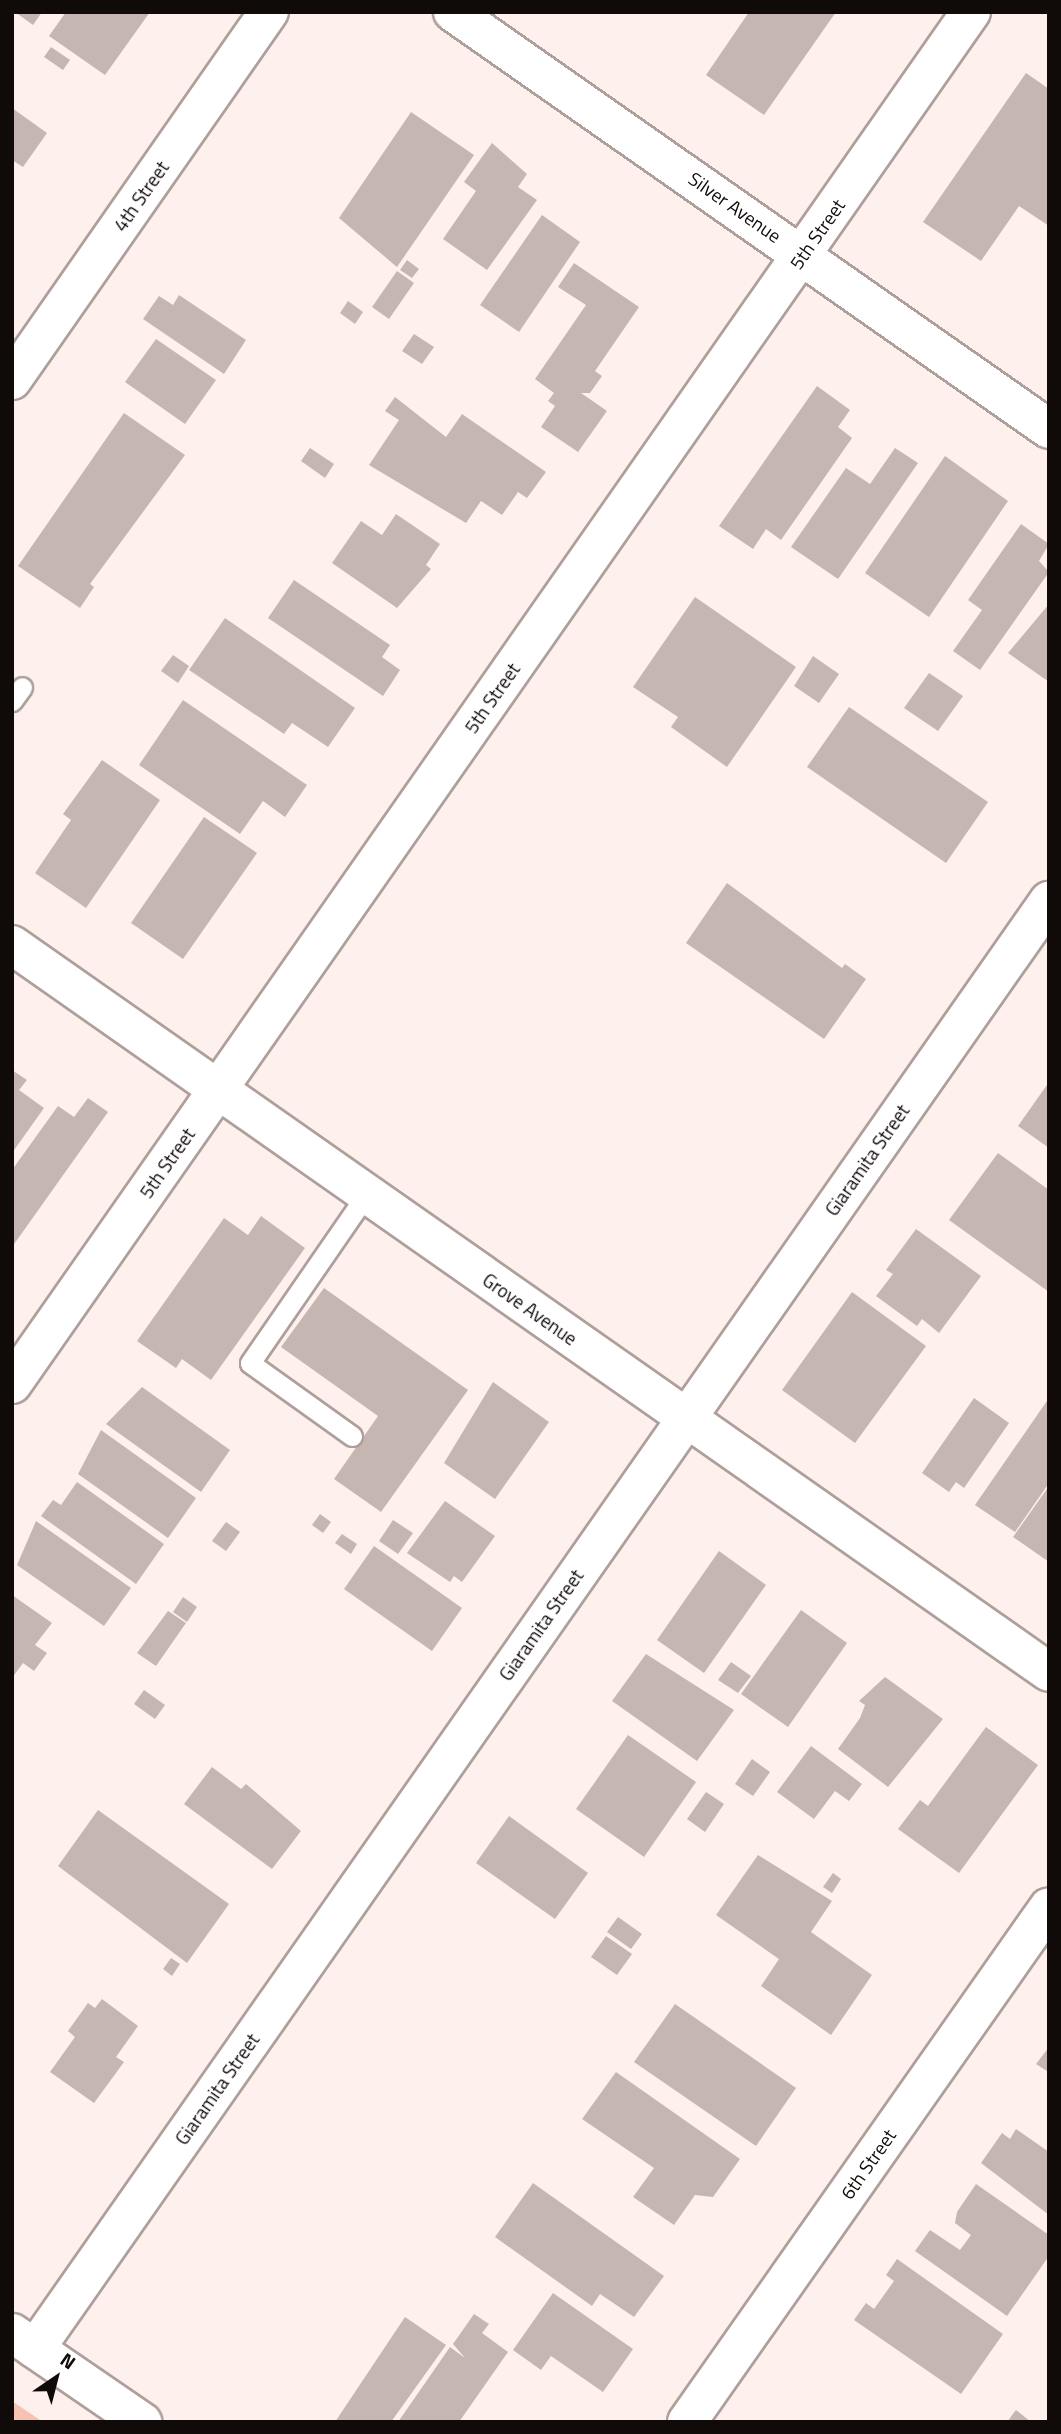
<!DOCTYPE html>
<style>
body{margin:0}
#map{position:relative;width:1061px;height:2434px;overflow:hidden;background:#fef0ec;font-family:"Titillium Web",sans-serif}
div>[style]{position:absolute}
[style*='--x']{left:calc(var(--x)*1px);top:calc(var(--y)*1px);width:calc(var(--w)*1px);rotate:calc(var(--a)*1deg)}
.green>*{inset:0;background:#f8c2b3}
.building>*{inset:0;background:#c6b6b1}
.roads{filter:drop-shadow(2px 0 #af9f9b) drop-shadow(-2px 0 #af9f9b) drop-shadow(0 2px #af9f9b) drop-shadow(0 -2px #af9f9b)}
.lane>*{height:19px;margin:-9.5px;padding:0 9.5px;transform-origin:9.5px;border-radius:9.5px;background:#fff}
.street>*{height:38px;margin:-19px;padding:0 19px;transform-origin:19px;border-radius:19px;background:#fff}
span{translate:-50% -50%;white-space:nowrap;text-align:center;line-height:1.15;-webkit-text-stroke:7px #fff;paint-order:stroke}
.street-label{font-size:19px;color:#100b09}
.frame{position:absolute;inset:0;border:14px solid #100b09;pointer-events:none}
.north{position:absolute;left:21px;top:2343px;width:70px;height:70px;-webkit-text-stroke:5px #fff;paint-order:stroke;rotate:35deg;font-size:19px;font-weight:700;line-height:28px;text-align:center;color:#100b09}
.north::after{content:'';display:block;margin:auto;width:24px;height:32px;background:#100b09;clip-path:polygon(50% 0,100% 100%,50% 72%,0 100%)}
</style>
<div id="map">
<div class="green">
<i style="clip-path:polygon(12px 2401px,43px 2422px,12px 2422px)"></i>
</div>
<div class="building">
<i style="clip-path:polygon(15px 12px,42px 12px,33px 25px)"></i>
<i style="clip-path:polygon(66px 12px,150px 12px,105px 75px,49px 36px)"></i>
<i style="clip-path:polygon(749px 12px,836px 12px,764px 115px,706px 75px)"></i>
<i style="clip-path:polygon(51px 47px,70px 60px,63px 70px,44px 57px)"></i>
<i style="clip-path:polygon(1026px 73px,1049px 89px,1049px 226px,1019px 206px,981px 261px,923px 222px)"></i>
<i style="clip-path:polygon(12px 108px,47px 133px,23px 167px,12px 160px)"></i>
<i style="clip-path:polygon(411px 112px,474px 155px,397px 267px,339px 218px)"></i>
<i style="clip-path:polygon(492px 143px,527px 174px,518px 187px,537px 200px,487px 270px,443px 239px,476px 191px,464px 182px)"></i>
<i style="clip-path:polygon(542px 215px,580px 242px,519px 332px,480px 305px)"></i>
<i style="clip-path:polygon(407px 260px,419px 269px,412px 278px,400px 270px)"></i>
<i style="clip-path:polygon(574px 263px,639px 307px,595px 371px,602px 376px,590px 393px,581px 393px,607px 411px,578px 452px,541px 427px,555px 406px,548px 401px,554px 393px,535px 379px,586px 305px,558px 287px)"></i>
<i style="clip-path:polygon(397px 271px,414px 283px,389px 319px,372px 307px)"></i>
<i style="clip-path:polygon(179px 295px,246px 340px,224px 374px,143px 319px,159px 296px,173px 305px)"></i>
<i style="clip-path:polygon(348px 301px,363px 312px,355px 324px,340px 313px)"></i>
<i style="clip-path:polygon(414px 334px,434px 347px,422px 364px,402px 351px)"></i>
<i style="clip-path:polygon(156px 339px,216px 380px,185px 424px,125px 382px)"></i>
<i style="clip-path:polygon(817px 386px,850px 410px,838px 427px,852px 438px,781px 540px,766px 529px,753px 549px,719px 526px)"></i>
<i style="clip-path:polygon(395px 397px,446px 437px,462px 414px,546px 472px,527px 498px,518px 492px,502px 515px,481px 501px,466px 523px,369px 465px,399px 420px,385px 411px)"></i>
<i style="clip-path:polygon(124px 413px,185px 455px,90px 584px,94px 587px,80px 608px,18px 566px)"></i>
<i style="clip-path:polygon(310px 448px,334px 464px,325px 478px,301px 461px)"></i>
<i style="clip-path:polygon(895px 448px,918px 463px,838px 579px,791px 547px,846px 468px,870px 484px)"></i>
<i style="clip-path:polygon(945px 456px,1008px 501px,929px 617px,865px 573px)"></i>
<i style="clip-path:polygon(396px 514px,440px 544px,426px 565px,431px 569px,397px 608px,332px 563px,361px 521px,382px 535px)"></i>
<i style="clip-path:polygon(1021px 524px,1049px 544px,1039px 561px,1049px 572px,980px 670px,953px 651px,982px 610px,968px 600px)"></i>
<i style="clip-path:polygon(294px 580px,390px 645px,382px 657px,400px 670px,383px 696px,268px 618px)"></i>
<i style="clip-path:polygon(695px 597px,796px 667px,727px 767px,671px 727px,678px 717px,633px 687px)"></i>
<i style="clip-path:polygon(1049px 604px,1049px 682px,1008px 653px)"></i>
<i style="clip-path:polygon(225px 618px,355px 708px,328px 747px,292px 723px,284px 734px,189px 670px)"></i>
<i style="clip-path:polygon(173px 655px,189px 666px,178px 683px,161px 671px)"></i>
<i style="clip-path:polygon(813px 656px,839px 674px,819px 703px,794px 686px)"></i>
<i style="clip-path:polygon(929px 673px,963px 696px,938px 731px,904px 708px)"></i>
<i style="clip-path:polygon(183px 700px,307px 785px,285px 817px,263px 801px,240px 834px,139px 765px)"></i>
<i style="clip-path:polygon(849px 707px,988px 802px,946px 863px,807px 767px)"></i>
<i style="clip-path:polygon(102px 760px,160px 800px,86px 908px,35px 873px,71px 820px,63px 814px)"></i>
<i style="clip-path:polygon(204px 817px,257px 853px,183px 959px,131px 923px)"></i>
<i style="clip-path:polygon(727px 883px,842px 968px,845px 964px,866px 979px,824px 1039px,686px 943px)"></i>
<i style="clip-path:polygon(12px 1070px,27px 1080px,19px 1090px,44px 1108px,12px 1153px)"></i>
<i style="clip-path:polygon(1049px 1082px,1049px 1148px,1018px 1126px)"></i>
<i style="clip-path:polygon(88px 1098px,108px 1112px,12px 1247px,12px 1170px,58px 1106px,74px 1117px)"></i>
<i style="clip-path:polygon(998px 1153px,1049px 1190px,1049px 1292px,949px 1220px)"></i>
<i style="clip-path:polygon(261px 1216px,305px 1248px,211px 1380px,182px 1359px,176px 1368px,137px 1341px,224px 1218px,248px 1235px)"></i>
<i style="clip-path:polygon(916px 1229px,981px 1276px,939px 1333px,922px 1319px,917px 1326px,876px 1296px,893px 1274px,886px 1270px)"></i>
<i style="clip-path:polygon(324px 1288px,468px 1390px,381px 1512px,334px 1479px,378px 1416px,281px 1347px)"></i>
<i style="clip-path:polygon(852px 1292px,926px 1346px,855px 1443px,782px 1390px)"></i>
<i style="clip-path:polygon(493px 1382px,549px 1422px,495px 1499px,444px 1463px)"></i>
<i style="clip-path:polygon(142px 1387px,230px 1450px,201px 1492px,106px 1424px)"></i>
<i style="clip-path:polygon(974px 1398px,1009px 1423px,964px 1488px,956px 1482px,949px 1492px,922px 1473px)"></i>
<i style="clip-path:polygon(1049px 1398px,1049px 1483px,1015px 1532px,975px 1505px)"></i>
<i style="clip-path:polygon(101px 1430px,196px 1498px,168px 1538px,78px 1474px)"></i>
<i style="clip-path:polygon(77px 1482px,164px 1544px,136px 1584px,41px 1516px,53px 1500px,61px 1505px)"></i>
<i style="clip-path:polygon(1049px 1486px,1049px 1562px,1013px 1537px)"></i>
<i style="clip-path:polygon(445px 1501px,495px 1536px,462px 1582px,454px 1576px,450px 1582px,407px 1553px)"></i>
<i style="clip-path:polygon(320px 1514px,331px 1522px,323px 1533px,312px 1525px)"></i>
<i style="clip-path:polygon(393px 1520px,413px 1533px,398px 1554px,379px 1541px)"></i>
<i style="clip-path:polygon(36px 1521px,131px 1588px,104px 1626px,17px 1565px)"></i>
<i style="clip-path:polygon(226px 1522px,240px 1532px,226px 1551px,212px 1541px)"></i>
<i style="clip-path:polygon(342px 1534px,357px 1544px,351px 1554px,335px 1543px)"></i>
<i style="clip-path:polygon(374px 1546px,462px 1608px,432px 1651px,344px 1589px)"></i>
<i style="clip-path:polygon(719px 1551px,766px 1585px,704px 1673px,657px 1640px)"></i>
<i style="clip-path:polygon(12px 1595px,52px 1623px,35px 1645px,47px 1653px,34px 1671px,23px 1663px,12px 1678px)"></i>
<i style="clip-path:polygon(183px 1597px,197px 1607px,187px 1622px,173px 1612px)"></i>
<i style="clip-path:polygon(801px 1610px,847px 1643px,788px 1727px,741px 1694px)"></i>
<i style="clip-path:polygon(168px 1611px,186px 1623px,156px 1666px,137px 1653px)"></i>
<i style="clip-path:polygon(646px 1654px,734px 1710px,697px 1761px,612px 1701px)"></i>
<i style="clip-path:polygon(731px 1662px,751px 1676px,738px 1693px,718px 1680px)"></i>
<i style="clip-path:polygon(885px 1677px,943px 1719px,888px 1787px,838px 1749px,860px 1718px,865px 1705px,859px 1701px)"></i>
<i style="clip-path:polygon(144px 1690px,165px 1705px,155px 1719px,134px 1704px)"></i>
<i style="clip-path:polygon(986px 1727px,1038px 1765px,959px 1873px,898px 1829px,920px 1800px,928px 1806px)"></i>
<i style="clip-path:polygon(628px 1735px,696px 1782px,644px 1857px,576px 1809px)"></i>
<i style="clip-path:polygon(811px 1746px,862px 1784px,849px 1801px,835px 1791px,814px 1819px,777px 1792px)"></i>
<i style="clip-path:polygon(752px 1759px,770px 1772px,753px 1796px,735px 1784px)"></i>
<i style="clip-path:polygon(212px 1767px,241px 1789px,246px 1784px,301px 1831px,272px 1869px,184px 1804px)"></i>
<i style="clip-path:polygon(706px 1792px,724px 1804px,705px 1832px,687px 1819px)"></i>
<i style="clip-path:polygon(98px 1810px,229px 1904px,187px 1963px,58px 1866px)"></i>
<i style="clip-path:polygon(509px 1816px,588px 1873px,555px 1919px,476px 1863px)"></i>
<i style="clip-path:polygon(758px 1855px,832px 1901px,811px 1932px,872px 1975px,831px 2035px,761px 1986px,779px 1959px,716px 1915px)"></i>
<i style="clip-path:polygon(833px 1873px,841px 1879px,832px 1893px,823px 1887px)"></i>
<i style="clip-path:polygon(618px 1917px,642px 1934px,631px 1949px,607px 1932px)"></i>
<i style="clip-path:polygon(606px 1936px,632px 1954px,617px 1975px,591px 1957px)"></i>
<i style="clip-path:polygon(171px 1958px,180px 1964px,172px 1976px,163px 1969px)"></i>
<i style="clip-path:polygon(102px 1999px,138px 2026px,116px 2057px,124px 2062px,94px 2103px,50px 2072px,75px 2037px,68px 2031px,88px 2003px,95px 2008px)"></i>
<i style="clip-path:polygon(675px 2004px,796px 2088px,756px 2146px,634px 2062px)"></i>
<i style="clip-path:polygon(1049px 2047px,1049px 2069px,1047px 2071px,1036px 2064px)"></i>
<i style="clip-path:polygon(616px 2072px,740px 2159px,713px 2197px,695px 2195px,674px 2225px,633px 2197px,654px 2168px,582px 2119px)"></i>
<i style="clip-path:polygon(1016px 2129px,1049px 2152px,1049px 2215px,981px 2163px,1002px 2133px,1010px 2139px)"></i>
<i style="clip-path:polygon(533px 2183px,664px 2276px,634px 2317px,600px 2294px,592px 2306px,495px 2237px)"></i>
<i style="clip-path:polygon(976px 2184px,1049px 2235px,1049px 2256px,1007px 2316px,915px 2251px,930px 2230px,960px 2250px,971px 2235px,955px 2223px,957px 2212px)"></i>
<i style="clip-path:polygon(897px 2259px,1003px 2334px,961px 2394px,854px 2320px,866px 2303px,874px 2309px,894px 2281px,886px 2275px)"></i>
<i style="clip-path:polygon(553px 2293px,633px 2349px,603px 2392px,551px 2356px,541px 2370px,513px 2350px)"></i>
<i style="clip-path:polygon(474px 2314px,489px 2324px,482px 2333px,508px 2352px,459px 2422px,398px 2422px,450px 2347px,465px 2358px,453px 2344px)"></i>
<i style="clip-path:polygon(405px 2317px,446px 2345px,391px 2422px,335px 2422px)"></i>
<i style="clip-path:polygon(1016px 2410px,1031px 2422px,1007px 2422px)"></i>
</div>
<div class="roads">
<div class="lane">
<i style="--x:12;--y:701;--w:17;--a:-54"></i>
<i style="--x:352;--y:1436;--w:125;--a:-144.4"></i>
<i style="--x:250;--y:1363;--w:204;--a:-55.4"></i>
</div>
<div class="street">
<i style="--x:453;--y:12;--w:727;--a:34.98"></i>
<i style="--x:12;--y:380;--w:449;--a:-55.1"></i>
<i style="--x:12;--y:945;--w:1266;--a:35.03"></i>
<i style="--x:12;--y:1384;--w:1674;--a:-55.05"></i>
<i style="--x:12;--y:2333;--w:158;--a:34.4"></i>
<i style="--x:35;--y:2349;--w:1768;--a:-55"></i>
<i style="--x:687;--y:2422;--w:629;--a:-54.9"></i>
</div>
</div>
<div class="street-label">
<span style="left:141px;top:196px;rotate:-55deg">4th Street</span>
<span style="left:735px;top:207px;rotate:35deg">Silver Avenue</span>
<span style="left:817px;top:234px;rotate:-55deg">5th Street</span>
<span style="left:492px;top:698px;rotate:-55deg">5th Street</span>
<span style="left:867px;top:1160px;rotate:-55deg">Giaramita Street</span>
<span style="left:167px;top:1163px;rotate:-55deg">5th Street</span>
<span style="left:530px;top:1309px;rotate:35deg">Grove Avenue</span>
<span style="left:541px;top:1625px;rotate:-55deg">Giaramita Street</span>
<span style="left:217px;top:2089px;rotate:-55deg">Giaramita Street</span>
<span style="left:868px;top:2164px;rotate:-55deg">6th Street</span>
</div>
<div class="frame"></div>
<div class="north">N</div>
</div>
